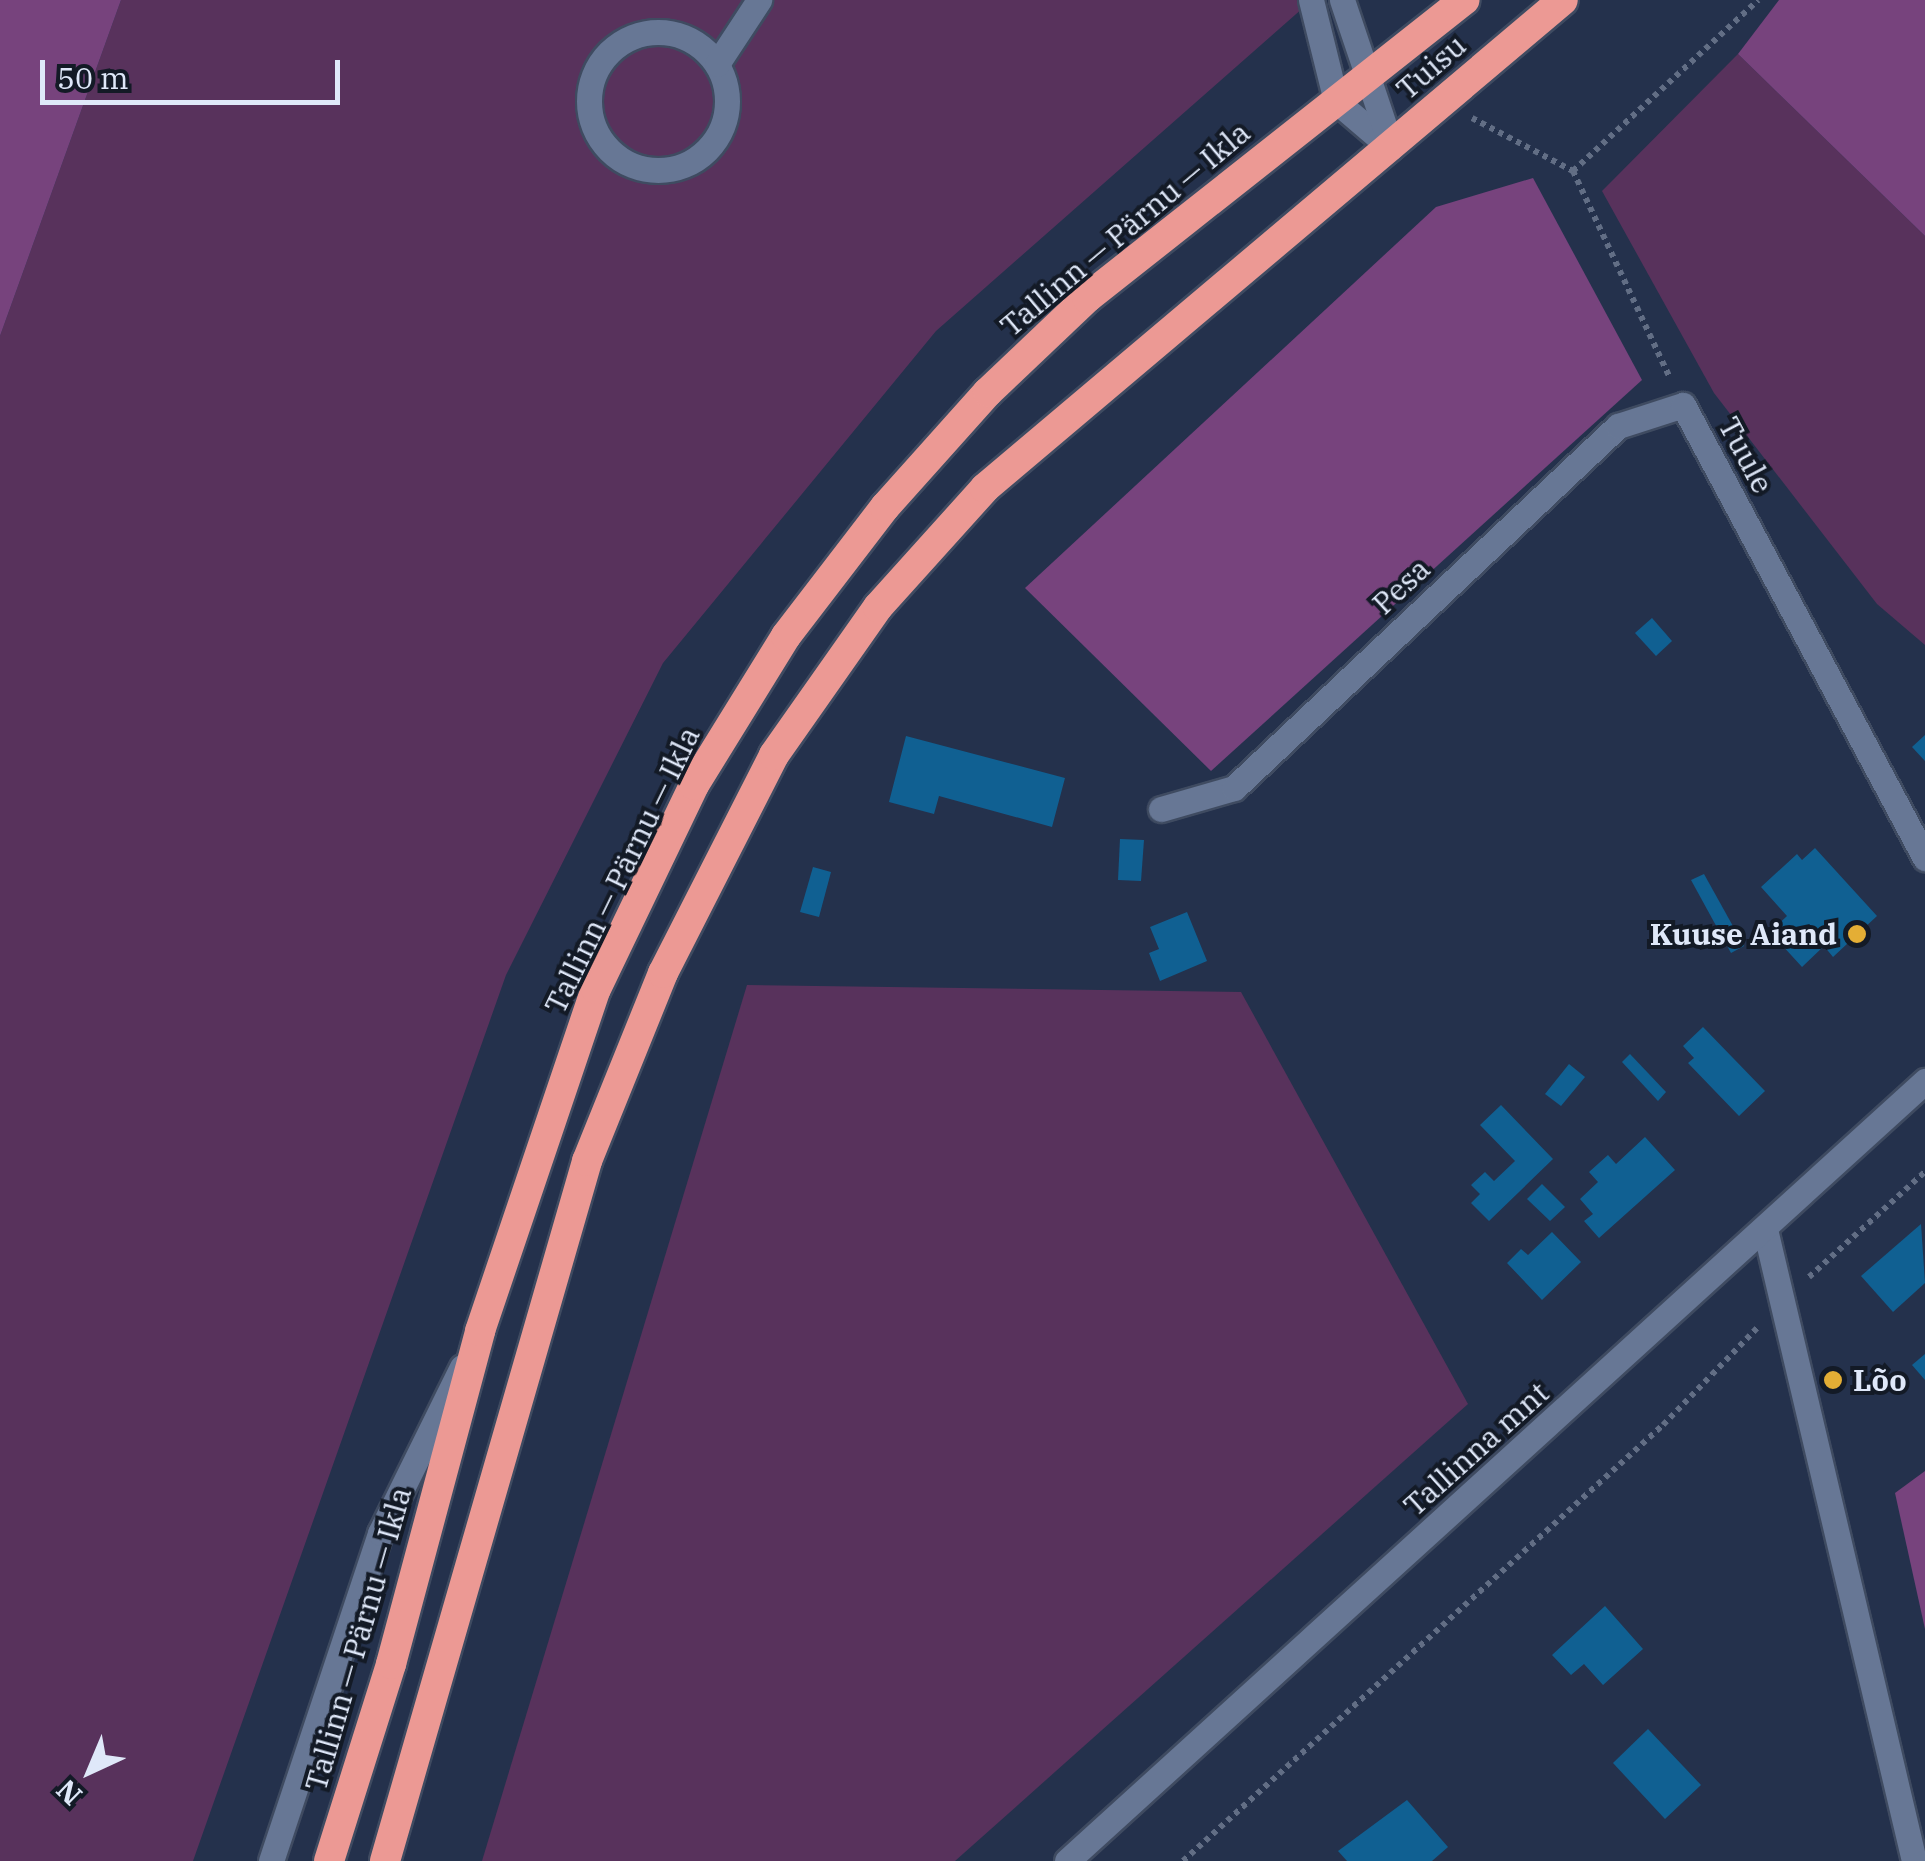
<!DOCTYPE html>
<meta charset="utf-8">
<style>
body{margin:0}
#map{position:relative;width:1925px;height:1861px;overflow:hidden;background:#24314c;font-family:"IBM Plex Serif",serif}
div>[style]{position:absolute}
[style*='--x']{left:calc(var(--x)*1px);top:calc(var(--y)*1px);width:calc(var(--w)*1px);rotate:calc(var(--a)*1deg)}
.green>*{inset:0;background:#58325c}
.forest>*{inset:0;background:#77437d}
.building>*{inset:0;background:#106092}
.path>*{height:6px;margin-top:-3px;transform-origin:0;background:repeating-linear-gradient(90deg,#626e85 0 5px,transparent 0 10px)}
.roads{filter:drop-shadow(2px 0 #3f4b61) drop-shadow(-2px 0 #3f4b61) drop-shadow(0 2px #3f4b61) drop-shadow(0 -2px #3f4b61)}
.minor>*{height:25px;margin:-12.5px;padding:0 12.5px;transform-origin:12.5px;border-radius:12.5px;background:#677795}
.minor>.ring{margin:-12.5px;padding:0;box-sizing:content-box;background:none;border:25px solid #677795;border-radius:50%}
.highway>*{height:30px;margin:-15px;padding:0 15px;transform-origin:15px;border-radius:15px;background:#ec9994}
.dots>*{width:28px;height:28px;translate:-50% -50%;box-sizing:border-box;border:5px solid #131a26;border-radius:50%}
span{translate:-50% -50%;white-space:nowrap;text-align:center;line-height:1.15;-webkit-text-stroke:8px #131a26;paint-order:stroke}
.street-label{font-size:30px;color:#dfe8f9}
.poi-label{font-size:30px;color:#dfe8f9;font-weight:700}
.right{translate:-100% -50%;text-align:right}
.left{translate:0 -50%;text-align:left}
.north{position:absolute;left:40px;top:1721px;width:100px;height:100px;-webkit-text-stroke:8px #131a26;paint-order:stroke;rotate:224deg;font-size:28px;font-weight:700;line-height:40px;text-align:center;color:#dfe8f9}
.north::after{content:'';display:block;margin:auto;width:35px;height:45px;background:#dfe8f9;clip-path:polygon(50% 0,100% 100%,50% 72%,0 100%)}
.scale{position:absolute;left:40px;top:60px;width:300px;height:45px;box-sizing:border-box;border:5px solid #dfe8f9;border-top:0;padding-left:12px;font-size:30px;line-height:35px;white-space:nowrap;color:#dfe8f9;-webkit-text-stroke:8px #131a26;paint-order:stroke}
</style>
<div id="map">
<div class="green">
<i style="clip-path:polygon(121px 0,1312px 0,936px 331px,663px 663px,506px 975px,193px 1861px,0 1861px,0 336px)"></i>
<i style="clip-path:polygon(1738px 54px,1925px 236px,1925px 645px,1877px 604px,1714px 393px,1602px 191px)"></i>
<i style="clip-path:polygon(747px 985px,1241px 992px,1468px 1404px,955px 1861px,482px 1861px)"></i>
</div>
<div class="forest">
<i style="clip-path:polygon(0 0,121px 0,0 336px)"></i>
<i style="clip-path:polygon(1779px 0,1925px 0,1925px 236px,1738px 54px)"></i>
<i style="clip-path:polygon(1533px 178px,1642px 380px,1211px 771px,1025px 588px,1436px 207px)"></i>
<i style="clip-path:polygon(1925px 1471px,1925px 1629px,1895px 1493px)"></i>
</div>
<div class="building">
<i style="clip-path:polygon(1652px 618px,1672px 641px,1656px 656px,1635px 633px)"></i>
<i style="clip-path:polygon(1925px 735px,1925px 761px,1912px 747px)"></i>
<i style="clip-path:polygon(906px 736px,1065px 778px,1052px 827px,939px 796px,934px 814px,889px 802px)"></i>
<i style="clip-path:polygon(1120px 839px,1144px 840px,1141px 881px,1118px 880px)"></i>
<i style="clip-path:polygon(1815px 848px,1877px 916px,1833px 957px,1824px 946px,1802px 967px,1770px 932px,1787px 916px,1761px 887px,1797px 854px,1802px 860px)"></i>
<i style="clip-path:polygon(813px 867px,831px 872px,819px 917px,800px 912px)"></i>
<i style="clip-path:polygon(1704px 874px,1744px 946px,1731px 953px,1691px 880px)"></i>
<i style="clip-path:polygon(1187px 912px,1207px 961px,1160px 981px,1149px 953px,1159px 949px,1150px 927px)"></i>
<i style="clip-path:polygon(1703px 1027px,1765px 1091px,1739px 1116px,1688px 1063px,1694px 1058px,1683px 1046px)"></i>
<i style="clip-path:polygon(1630px 1054px,1666px 1092px,1658px 1101px,1622px 1062px)"></i>
<i style="clip-path:polygon(1569px 1064px,1585px 1077px,1561px 1106px,1545px 1094px)"></i>
<i style="clip-path:polygon(1501px 1105px,1553px 1159px,1489px 1221px,1471px 1203px,1480px 1194px,1471px 1185px,1485px 1172px,1494px 1181px,1515px 1161px,1480px 1125px)"></i>
<i style="clip-path:polygon(1645px 1137px,1675px 1170px,1599px 1238px,1584px 1221px,1593px 1214px,1580px 1199px,1598px 1182px,1589px 1172px,1608px 1155px,1616px 1164px)"></i>
<i style="clip-path:polygon(1542px 1184px,1565px 1207px,1550px 1221px,1527px 1199px)"></i>
<i style="clip-path:polygon(1921px 1224px,1925px 1283px,1893px 1312px,1861px 1276px)"></i>
<i style="clip-path:polygon(1552px 1232px,1581px 1262px,1542px 1300px,1507px 1263px,1521px 1249px,1528px 1255px)"></i>
<i style="clip-path:polygon(1925px 1354px,1925px 1380px,1912px 1365px)"></i>
<i style="clip-path:polygon(1605px 1606px,1643px 1649px,1603px 1685px,1584px 1664px,1571px 1675px,1552px 1655px)"></i>
<i style="clip-path:polygon(1648px 1729px,1701px 1785px,1665px 1819px,1613px 1763px)"></i>
<i style="clip-path:polygon(1407px 1800px,1448px 1847px,1432px 1861px,1347px 1861px,1338px 1851px)"></i>
</div>
<div class="path">
<i style="--x:1472;--y:118;--w:114;--a:27.7"></i>
<i style="--x:1573;--y:171;--w:229;--a:64.9"></i>
<i style="--x:1573;--y:171;--w:252;--a:-42.7"></i>
<i style="--x:1809;--y:1277;--w:156;--a:-42.2"></i>
<i style="--x:1183;--y:1861;--w:648;--a:-42.25"></i>
<i style="--x:1663;--y:1425;--w:135;--a:-45.9"></i>
</div>
<div class="roads">
<div class="minor">
<i style="--x:1311;--y:0;--w:104;--a:76.1"></i>
<i style="--x:1336;--y:101;--w:72;--a:40.5"></i>
<i style="--x:1342;--y:0;--w:151;--a:71.4"></i>
<i class="ring" style="left:589px;top:32px;width:113px;height:113px"></i>
<i style="--x:717;--y:64;--w:77;--a:-56.7"></i>
<i style="--x:1161;--y:809;--w:76;--a:-16"></i>
<i style="--x:1234;--y:788;--w:528;--a:-43.31"></i>
<i style="--x:1618;--y:426;--w:68;--a:-17.9"></i>
<i style="--x:1683;--y:405;--w:514;--a:61.89"></i>
<i style="--x:1765;--y:1229;--w:649;--a:76.73"></i>
<i style="--x:271;--y:1861;--w:346;--a:-71.6"></i>
<i style="--x:380;--y:1533;--w:185;--a:-63.7"></i>
<i style="--x:1067;--y:1861;--w:1160;--a:-42.27"></i>
</div>
<div class="highway">
<i style="--x:329;--y:1861;--w:207;--a:-72.5"></i>
<i style="--x:391;--y:1664;--w:345;--a:-75"></i>
<i style="--x:480;--y:1331;--w:361;--a:-71.3"></i>
<i style="--x:596;--y:989;--w:226;--a:-64.3"></i>
<i style="--x:694;--y:785;--w:175;--a:-58.3"></i>
<i style="--x:786;--y:636;--w:163;--a:-52.5"></i>
<i style="--x:885;--y:507;--w:154;--a:-48.2"></i>
<i style="--x:988;--y:392;--w:137;--a:-43.5"></i>
<i style="--x:1087;--y:298;--w:481;--a:-38.3"></i>
<i style="--x:385;--y:1861;--w:729;--a:-73.9"></i>
<i style="--x:587;--y:1161;--w:203;--a:-68"></i>
<i style="--x:663;--y:973;--w:245;--a:-63"></i>
<i style="--x:774;--y:755;--w:181;--a:-54.9"></i>
<i style="--x:878;--y:607;--w:160;--a:-48"></i>
<i style="--x:985;--y:488;--w:756;--a:-40.17"></i>
</div>
</div>
<div class="dots">
<i style="left:1857px;top:934px;background:#e4ae35"></i>
<i style="left:1833px;top:1380px;background:#e4ae35"></i>
</div>
<div class="street-label">
<span style="left:1431px;top:67px;rotate:-41deg">Tuisu</span>
<span style="left:1125px;top:229px;rotate:-40deg">Tallinn — Pärnu — Ikla</span>
<span style="left:1746px;top:455px;rotate:62deg">Tuule</span>
<span style="left:1401px;top:586px;rotate:-43deg">Pesa</span>
<span style="left:622px;top:870px;rotate:-64deg">Tallinn — Pärnu — Ikla</span>
<span style="left:1476px;top:1449px;rotate:-42deg">Tallinna mnt</span>
<span style="left:358px;top:1639px;rotate:-74deg">Tallinn — Pärnu — Ikla</span>
</div>
<div class="poi-label">
<span class="right" style="left:1837px;top:934px">Kuuse Aiand</span>
<span class="left" style="left:1853px;top:1380px">Lõo</span>
</div>
<div class="north">N</div>
<div class="scale">50 m</div>
</div>
